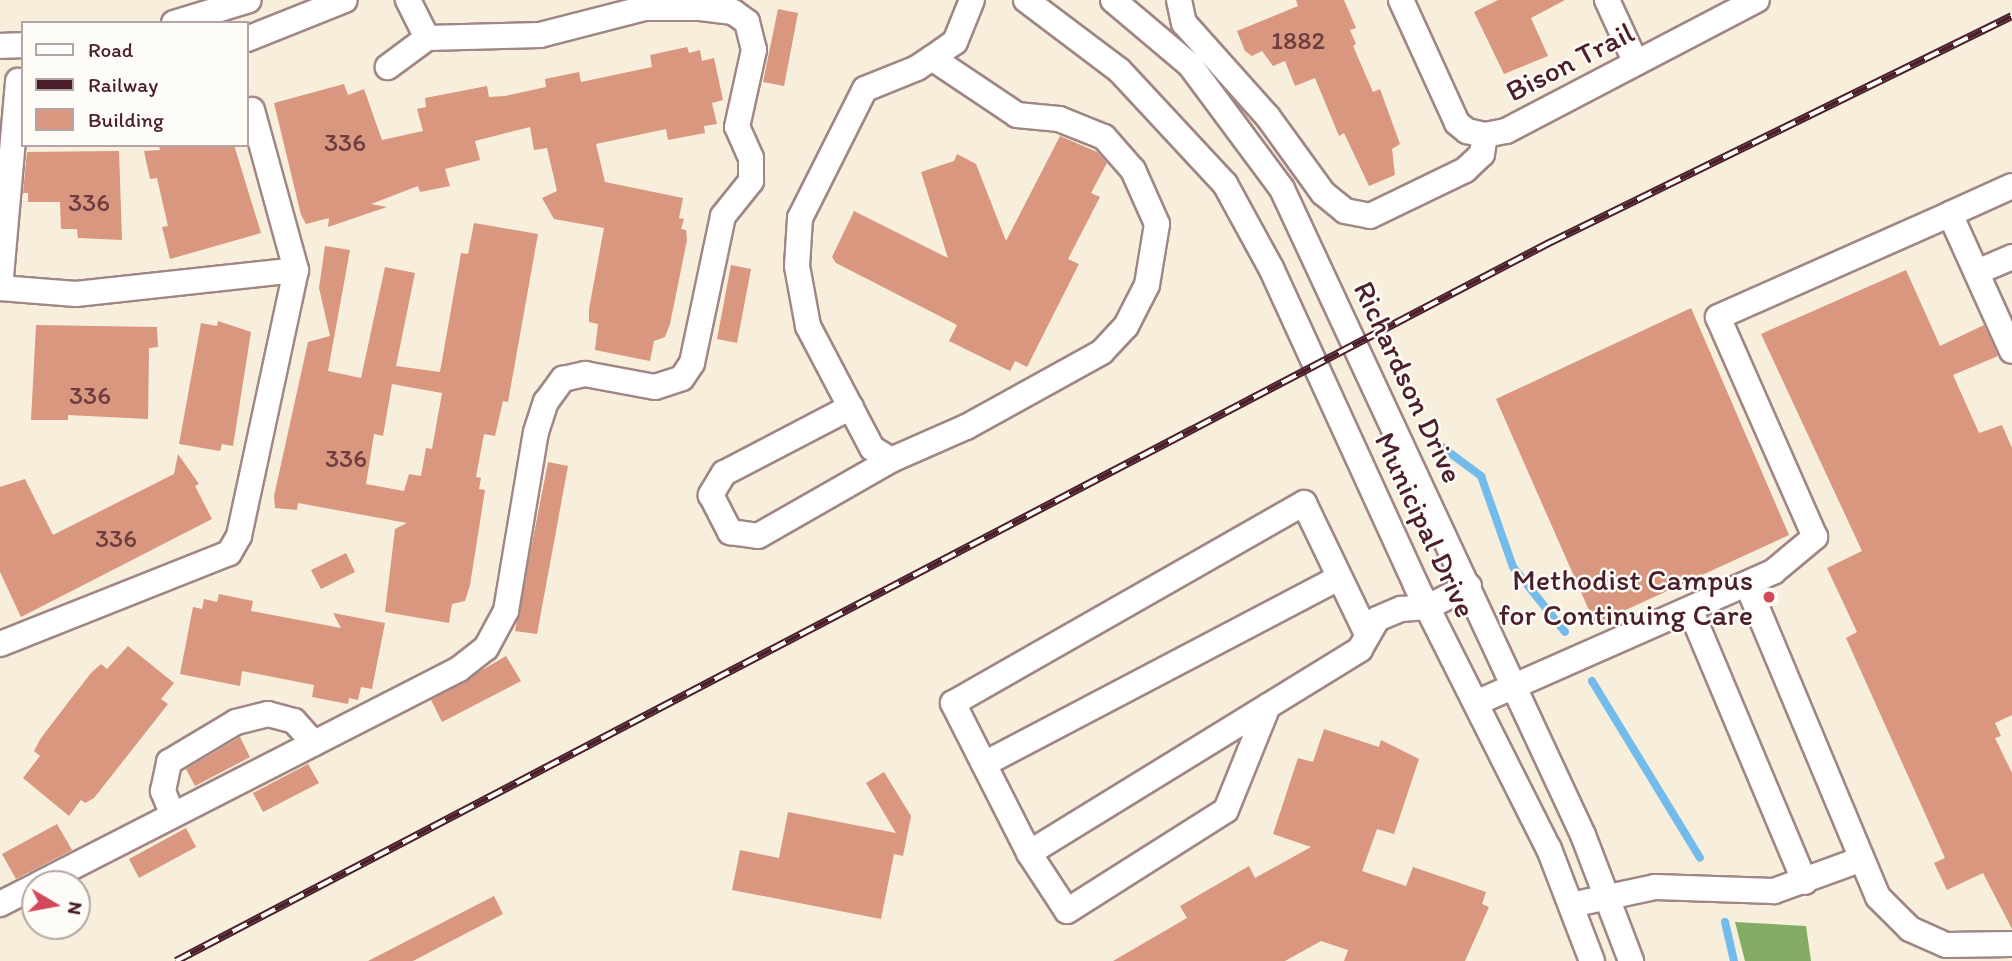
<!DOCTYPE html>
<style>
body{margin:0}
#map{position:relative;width:2012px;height:961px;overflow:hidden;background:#f7eedc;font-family:Itim,sans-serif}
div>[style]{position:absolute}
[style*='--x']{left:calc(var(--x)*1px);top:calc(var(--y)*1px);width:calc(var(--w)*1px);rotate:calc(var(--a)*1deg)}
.forest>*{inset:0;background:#82ac63}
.stream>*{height:8px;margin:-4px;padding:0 4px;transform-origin:4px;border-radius:4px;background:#72bbea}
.building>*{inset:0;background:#d8977e}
.roads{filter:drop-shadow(2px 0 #a08684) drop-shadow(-2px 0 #a08684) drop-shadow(0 2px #a08684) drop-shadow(0 -2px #a08684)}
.minor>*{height:24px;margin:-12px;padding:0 12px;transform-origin:12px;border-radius:12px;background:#fff}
.rail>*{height:8px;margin-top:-4px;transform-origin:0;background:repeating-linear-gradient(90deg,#fdfcf7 0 16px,#4a1f2b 0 32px);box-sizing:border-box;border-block:2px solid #4a1f2b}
.dots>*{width:19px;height:19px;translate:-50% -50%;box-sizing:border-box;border:4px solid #fdfcf7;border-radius:50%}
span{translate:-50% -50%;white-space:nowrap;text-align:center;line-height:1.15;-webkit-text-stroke:5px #fdfcf7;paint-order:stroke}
.number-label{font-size:26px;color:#6e3d40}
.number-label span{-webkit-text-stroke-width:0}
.street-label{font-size:30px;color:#4a1f2b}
.poi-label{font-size:30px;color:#4a1f2b}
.right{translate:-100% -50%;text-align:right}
.legend{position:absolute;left:21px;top:21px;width:228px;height:126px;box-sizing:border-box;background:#fdfcf7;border:2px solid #b5a4a5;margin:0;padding:9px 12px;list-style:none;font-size:21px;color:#4a1f2b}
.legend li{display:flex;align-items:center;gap:14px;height:35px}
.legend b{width:35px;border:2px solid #b5a4a5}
.north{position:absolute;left:21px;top:870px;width:70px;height:70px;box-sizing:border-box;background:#fdfcf7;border:2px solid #b5a4a5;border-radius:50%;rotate:100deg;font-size:19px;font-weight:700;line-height:28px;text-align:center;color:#4a1f2b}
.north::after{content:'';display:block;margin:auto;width:24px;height:32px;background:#d1495b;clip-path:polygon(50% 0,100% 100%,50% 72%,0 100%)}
</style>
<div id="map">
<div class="forest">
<i style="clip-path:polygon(1735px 922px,1806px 926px,1811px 961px,1745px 961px)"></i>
</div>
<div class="stream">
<i style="--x:1442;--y:447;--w:49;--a:36.6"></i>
<i style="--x:1481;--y:476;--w:96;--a:70.6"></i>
<i style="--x:1513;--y:567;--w:83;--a:51.3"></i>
<i style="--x:1592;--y:681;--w:207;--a:58.6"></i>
<i style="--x:1725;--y:922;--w:40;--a:77"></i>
</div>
<div class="building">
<i style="clip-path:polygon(1296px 0,1344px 0,1356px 28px,1350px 30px,1356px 44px,1353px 46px,1373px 92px,1380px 89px,1400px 144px,1392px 149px,1395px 175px,1369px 186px,1344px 133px,1339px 136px,1315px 78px,1295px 86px,1285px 61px,1273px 66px,1262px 51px,1252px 56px,1245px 51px,1237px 31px,1298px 6px)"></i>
<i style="clip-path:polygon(1498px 0,1565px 0,1531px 18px,1548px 56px,1504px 74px,1474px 12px)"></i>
<i style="clip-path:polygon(778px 9px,798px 13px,784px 86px,763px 82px)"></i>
<i style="clip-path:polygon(687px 47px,689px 53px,700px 50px,702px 61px,714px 58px,723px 100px,712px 103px,717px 124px,704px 126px,705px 133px,668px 140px,666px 129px,596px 144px,605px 182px,683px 198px,679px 218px,684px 219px,681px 229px,686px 230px,687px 240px,670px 324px,665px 337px,654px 341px,650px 361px,595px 350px,598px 324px,589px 322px,589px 309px,604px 228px,554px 219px,542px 198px,557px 191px,547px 148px,534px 150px,530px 127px,475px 141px,480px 160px,445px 169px,450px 186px,420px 192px,418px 186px,371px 204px,387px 207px,328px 227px,329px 218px,306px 224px,301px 215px,274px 103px,344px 84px,348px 95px,364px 89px,382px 140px,423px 131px,417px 109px,426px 107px,425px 98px,487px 86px,489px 97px,505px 96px,546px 87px,545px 79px,579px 72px,581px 82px,652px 67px,650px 55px)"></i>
<i style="clip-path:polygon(1060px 136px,1097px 152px,1107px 163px,1091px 193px,1100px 197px,1068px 259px,1079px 264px,1027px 367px,1015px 361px,1010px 371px,949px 341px,957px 325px,836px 263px,832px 257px,854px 211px,948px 258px,921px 172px,954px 161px,957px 154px,976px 164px,1006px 241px)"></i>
<i style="clip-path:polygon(159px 145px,234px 145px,261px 233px,170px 259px,162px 227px,168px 226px,157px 178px,150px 179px,144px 151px,160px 150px)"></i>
<i style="clip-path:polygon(119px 151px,122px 240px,78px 238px,77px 229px,61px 229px,60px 202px,28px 202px,28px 193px,23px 193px,27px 152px)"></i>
<i style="clip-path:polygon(evenodd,474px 223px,538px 234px,508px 402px,503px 401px,495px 436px,484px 434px,476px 477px,481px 478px,479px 489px,485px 490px,470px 585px,465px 601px,452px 604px,449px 623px,385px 612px,395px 529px,407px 523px,298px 503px,297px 510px,275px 508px,274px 496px,308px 342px,330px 336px,319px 288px,325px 246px,350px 250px,328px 371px,361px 378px,385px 267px,415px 273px,396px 366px,440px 372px,461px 253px,468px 254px,474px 223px,392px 384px,442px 393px,432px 449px,426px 448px,421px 476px,409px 474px,404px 491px,366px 484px,374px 434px,383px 436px,392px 384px)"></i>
<i style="clip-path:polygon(731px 265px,751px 269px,737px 343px,717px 339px)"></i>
<i style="clip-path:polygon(1906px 270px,1940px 346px,1984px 325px,1998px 356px,1953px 375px,1979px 433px,2002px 425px,2012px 448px,2012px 715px,1995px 723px,2001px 736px,1995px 738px,2012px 773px,2012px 929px,1983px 873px,1947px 890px,1934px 863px,1945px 858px,1846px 638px,1857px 632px,1827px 568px,1862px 551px,1761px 334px)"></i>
<i style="clip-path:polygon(1691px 308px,1789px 535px,1595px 624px,1496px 399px)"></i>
<i style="clip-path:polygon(218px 321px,251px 332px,233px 446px,222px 444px,220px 451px,179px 444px,201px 323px,217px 326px)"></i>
<i style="clip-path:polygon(36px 325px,157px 327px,158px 347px,149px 348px,148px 419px,68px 415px,68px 420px,31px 420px)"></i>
<i style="clip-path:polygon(178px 454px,199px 484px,195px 486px,212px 519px,21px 617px,0 572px,0 487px,25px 479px,53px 535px,174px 474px)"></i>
<i style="clip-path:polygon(548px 462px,568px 466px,537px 634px,515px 631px)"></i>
<i style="clip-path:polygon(346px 553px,355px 572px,321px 589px,311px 570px)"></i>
<i style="clip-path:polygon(219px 594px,253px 601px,251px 611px,341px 628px,333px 613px,385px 623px,372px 689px,361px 687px,358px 700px,349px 698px,348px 704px,312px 697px,314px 685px,242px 671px,240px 686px,180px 674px,193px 607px,202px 609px,204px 599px,217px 602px)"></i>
<i style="clip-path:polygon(128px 646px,174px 683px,161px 699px,168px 704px,94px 798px,85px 803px,81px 800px,69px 816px,23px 778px,40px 756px,34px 751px,41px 738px,70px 700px,91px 673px,101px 664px,107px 669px)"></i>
<i style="clip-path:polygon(506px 656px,521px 681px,442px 722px,431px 700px)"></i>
<i style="clip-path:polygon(1324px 729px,1379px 747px,1381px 740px,1419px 759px,1394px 834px,1377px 829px,1362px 871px,1406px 886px,1413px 867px,1486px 892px,1482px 904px,1489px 907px,1465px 961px,1344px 961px,1348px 950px,1321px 941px,1285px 961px,1113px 961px,1187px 918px,1180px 906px,1249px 866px,1255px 878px,1311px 847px,1273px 834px,1298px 758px,1313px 762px)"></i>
<i style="clip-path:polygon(240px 737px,250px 757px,195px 786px,186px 769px)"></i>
<i style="clip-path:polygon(308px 764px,319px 783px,263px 812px,253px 793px)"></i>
<i style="clip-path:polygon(884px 772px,911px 816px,903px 856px,894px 854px,881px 919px,732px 890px,740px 850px,779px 858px,788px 812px,896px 833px,866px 783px)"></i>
<i style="clip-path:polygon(57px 824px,72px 850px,16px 879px,2px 854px)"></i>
<i style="clip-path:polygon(186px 828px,196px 847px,139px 878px,129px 859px)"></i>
<i style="clip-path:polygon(494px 896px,503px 914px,413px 961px,368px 961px)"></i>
</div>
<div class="roads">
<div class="minor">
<i style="--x:408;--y:0;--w:42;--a:63.4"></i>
<i style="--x:1026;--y:0;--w:116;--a:37"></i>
<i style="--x:1119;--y:70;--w:156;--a:47.1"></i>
<i style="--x:1225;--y:184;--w:96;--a:61.3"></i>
<i style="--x:1271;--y:268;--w:349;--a:65.4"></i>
<i style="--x:1416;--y:585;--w:296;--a:63.3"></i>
<i style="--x:1549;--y:849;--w:120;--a:69"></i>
<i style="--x:1113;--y:0;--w:101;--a:40.2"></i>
<i style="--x:1190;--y:65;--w:154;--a:53.4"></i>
<i style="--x:1282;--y:189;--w:713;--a:65.02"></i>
<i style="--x:1583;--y:835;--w:135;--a:69.1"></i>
<i style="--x:1179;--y:0;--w:24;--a:78"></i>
<i style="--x:1184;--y:23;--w:126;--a:48.2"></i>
<i style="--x:1268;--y:117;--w:94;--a:54.1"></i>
<i style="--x:1323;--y:193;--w:28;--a:39"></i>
<i style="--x:1345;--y:211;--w:25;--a:11"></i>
<i style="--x:1370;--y:216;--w:106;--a:-25.8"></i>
<i style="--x:1465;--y:170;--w:23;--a:-43"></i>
<i style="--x:1482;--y:154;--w:19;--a:-81"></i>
<i style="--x:1401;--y:0;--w:135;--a:65.5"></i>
<i style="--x:1457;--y:123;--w:13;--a:39"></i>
<i style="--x:1467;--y:131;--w:18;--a:13"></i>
<i style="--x:1485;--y:135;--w:21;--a:-11"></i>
<i style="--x:1506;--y:131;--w:283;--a:-27.6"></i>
<i style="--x:1607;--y:0;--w:69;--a:65.3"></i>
<i style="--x:174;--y:23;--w:78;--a:-17"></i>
<i style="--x:247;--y:39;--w:105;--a:-21.7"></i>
<i style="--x:0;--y:46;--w:23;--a:-2"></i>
<i style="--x:932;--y:58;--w:102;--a:33.8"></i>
<i style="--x:1017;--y:115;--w:42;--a:5.4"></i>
<i style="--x:1059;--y:119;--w:48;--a:21.8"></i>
<i style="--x:1104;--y:137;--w:44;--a:48.7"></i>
<i style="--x:1133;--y:170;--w:59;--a:66"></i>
<i style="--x:1157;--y:224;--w:62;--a:99.3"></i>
<i style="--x:1147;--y:285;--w:46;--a:117.1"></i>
<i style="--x:1126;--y:326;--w:35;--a:133"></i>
<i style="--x:1102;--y:352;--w:155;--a:151.1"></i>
<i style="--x:966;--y:427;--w:82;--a:156.3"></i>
<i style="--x:891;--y:460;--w:22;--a:-148"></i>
<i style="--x:872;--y:448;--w:138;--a:-117.7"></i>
<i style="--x:808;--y:326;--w:61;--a:-100.4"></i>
<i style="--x:797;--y:266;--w:48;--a:-86.4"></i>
<i style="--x:800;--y:218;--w:144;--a:-63.3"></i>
<i style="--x:865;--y:89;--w:56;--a:-22"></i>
<i style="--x:917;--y:68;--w:18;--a:-34"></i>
<i style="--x:932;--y:58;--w:28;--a:-35"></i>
<i style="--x:955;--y:42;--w:45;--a:-68"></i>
<i style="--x:252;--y:110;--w:166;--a:74.6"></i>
<i style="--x:2012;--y:186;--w:68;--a:155.7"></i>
<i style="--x:1950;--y:214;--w:150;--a:65.7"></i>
<i style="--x:1977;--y:272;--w:38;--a:-23"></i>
<i style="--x:0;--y:288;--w:76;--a:4.5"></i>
<i style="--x:76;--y:294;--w:221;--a:-6.2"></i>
<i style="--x:296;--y:270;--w:272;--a:102.1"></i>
<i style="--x:239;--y:536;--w:20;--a:120"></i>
<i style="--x:229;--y:553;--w:246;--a:158.3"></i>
<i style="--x:0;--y:288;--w:208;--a:-85"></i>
<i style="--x:851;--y:407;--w:143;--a:152.5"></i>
<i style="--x:724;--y:473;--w:26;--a:121"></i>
<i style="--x:711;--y:495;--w:42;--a:62.8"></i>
<i style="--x:730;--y:532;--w:28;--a:8"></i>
<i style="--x:758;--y:536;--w:153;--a:-29.7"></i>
<i style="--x:1747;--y:584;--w:339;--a:67.3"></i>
<i style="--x:1878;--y:897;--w:45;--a:45"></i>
<i style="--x:1910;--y:929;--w:39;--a:24"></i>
<i style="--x:1946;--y:945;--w:66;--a:-0.9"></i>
<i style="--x:1690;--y:609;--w:296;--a:67.2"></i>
<i style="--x:1367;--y:634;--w:145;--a:-115.7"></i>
<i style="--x:1304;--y:503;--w:404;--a:150.3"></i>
<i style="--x:953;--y:703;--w:168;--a:63.1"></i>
<i style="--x:1029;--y:853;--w:389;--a:-31.6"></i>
<i style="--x:1360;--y:649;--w:34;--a:-60"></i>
<i style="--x:1377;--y:619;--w:26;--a:-23"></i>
<i style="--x:1401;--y:609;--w:27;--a:-4"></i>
<i style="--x:1428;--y:607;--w:46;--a:-27.1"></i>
<i style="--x:1476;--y:703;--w:325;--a:-23.8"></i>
<i style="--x:1773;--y:572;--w:55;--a:-39.8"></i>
<i style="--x:1815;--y:537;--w:240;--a:-113.8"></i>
<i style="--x:1718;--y:317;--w:254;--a:-23.9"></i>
<i style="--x:984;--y:764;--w:401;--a:-27.7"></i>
<i style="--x:173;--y:815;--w:26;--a:-113"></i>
<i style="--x:163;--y:791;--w:30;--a:-78"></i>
<i style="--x:169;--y:762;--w:78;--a:-30.8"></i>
<i style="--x:236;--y:722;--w:33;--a:-14"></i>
<i style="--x:268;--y:714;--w:27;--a:15"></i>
<i style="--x:294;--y:721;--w:30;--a:48"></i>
<i style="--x:1029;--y:853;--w:69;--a:56.8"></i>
<i style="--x:1067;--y:911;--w:188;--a:-32.4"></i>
<i style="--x:1226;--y:810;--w:112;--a:-68"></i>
<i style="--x:39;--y:884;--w:472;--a:-27.1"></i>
<i style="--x:459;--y:669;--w:34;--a:-38"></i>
<i style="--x:486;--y:648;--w:42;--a:-61.6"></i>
<i style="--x:506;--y:611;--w:181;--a:-80.5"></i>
<i style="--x:536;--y:432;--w:32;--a:-72"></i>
<i style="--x:546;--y:402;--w:29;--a:-54"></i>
<i style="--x:563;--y:379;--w:23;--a:-13"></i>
<i style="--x:585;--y:374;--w:71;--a:10.5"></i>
<i style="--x:655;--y:387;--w:28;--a:-18"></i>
<i style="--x:682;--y:378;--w:18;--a:-56"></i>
<i style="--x:692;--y:363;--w:150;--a:-78.1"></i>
<i style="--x:723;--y:216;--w:45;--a:-51.3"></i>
<i style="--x:751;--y:181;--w:23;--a:-90"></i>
<i style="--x:751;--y:158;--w:34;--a:-114"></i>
<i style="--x:737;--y:127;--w:79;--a:-77.6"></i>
<i style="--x:754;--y:50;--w:29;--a:-104"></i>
<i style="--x:747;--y:22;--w:17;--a:-144"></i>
<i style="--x:733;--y:12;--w:33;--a:-173"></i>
<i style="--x:700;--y:8;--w:55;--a:180"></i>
<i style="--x:645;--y:8;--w:108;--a:165.6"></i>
<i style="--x:540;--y:35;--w:113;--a:178.5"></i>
<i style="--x:427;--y:38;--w:49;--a:143.4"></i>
<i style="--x:0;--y:904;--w:39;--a:-27"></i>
<i style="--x:1571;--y:905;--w:86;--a:-12.1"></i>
<i style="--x:1655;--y:887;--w:119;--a:1.9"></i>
<i style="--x:1774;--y:891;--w:90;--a:-20"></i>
</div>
</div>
<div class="rail">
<i style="--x:176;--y:961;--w:1552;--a:-27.61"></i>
<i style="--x:1551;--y:242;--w:513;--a:-26.12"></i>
</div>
<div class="dots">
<i style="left:1769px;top:597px;background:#d1495b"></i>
</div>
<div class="number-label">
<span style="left:1298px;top:41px">1882</span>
<span style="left:345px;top:143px">336</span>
<span style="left:89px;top:203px">336</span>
<span style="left:90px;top:396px">336</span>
<span style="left:346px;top:459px">336</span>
<span style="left:116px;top:539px">336</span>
</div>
<div class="street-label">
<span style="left:1570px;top:62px;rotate:-27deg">Bison Trail</span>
<span style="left:1408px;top:382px;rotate:65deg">Richardson Drive</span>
<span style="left:1425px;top:525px;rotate:65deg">Municipal Drive</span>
</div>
<div class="poi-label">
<span class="right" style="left:1753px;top:597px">Methodist Campus<br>for Continuing Care</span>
</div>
<ul class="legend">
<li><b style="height:9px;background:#fff"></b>Road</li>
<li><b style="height:9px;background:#4a1f2b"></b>Railway</li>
<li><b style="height:19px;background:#d8977e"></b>Building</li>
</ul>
<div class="north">N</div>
</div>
